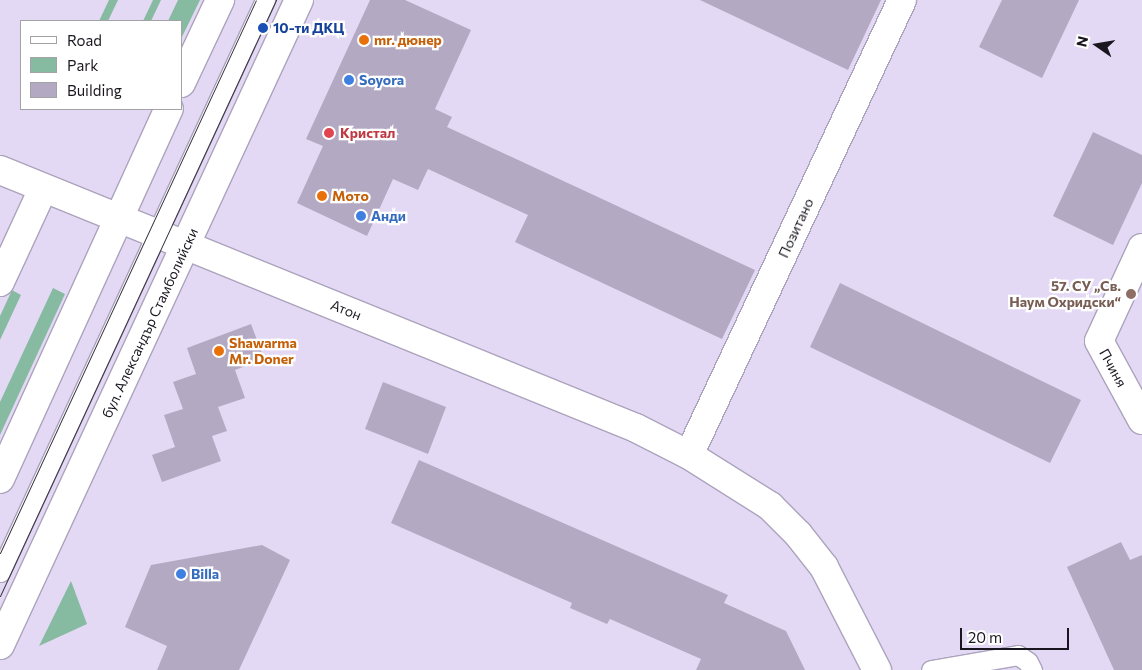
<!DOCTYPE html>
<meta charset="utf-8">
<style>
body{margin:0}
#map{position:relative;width:1142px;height:670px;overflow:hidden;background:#e3d9f5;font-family:Commissioner,sans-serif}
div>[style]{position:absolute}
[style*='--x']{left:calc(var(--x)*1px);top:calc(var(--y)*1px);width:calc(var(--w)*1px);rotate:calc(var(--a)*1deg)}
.green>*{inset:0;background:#87bba1}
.building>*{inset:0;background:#b3a9c3}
.roads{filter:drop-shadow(1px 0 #aca3bc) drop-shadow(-1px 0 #aca3bc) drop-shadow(0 1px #aca3bc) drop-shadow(0 -1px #aca3bc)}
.lane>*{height:19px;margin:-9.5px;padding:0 9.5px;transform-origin:9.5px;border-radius:9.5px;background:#fff}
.street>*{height:28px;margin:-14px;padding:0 14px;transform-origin:14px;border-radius:14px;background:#fff}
.secondary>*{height:28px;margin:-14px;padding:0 14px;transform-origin:14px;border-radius:14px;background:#fff}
.tram>*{height:1px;margin:-0.5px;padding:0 0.5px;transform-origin:0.5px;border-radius:0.5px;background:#3b3642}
.dots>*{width:14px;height:14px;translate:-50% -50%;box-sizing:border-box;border:2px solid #fff;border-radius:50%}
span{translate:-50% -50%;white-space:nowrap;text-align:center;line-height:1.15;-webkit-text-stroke:4.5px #fff;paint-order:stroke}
.transit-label{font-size:14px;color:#164399;font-weight:700}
.left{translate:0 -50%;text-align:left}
.food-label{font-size:14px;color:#c56008;font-weight:700}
.shop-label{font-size:14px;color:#366cbe;font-weight:700}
.health-label{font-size:14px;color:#be3a42;font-weight:700}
.street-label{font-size:14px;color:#1a161f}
.education-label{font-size:14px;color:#785e54;font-weight:700}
.right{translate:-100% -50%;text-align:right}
.legend{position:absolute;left:20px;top:20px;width:162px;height:90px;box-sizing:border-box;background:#fff;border:1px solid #a3a2a5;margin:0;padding:6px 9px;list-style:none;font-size:15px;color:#1a161f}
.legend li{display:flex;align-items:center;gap:10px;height:25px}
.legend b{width:25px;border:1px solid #a3a2a5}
.north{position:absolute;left:1072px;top:20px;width:50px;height:50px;-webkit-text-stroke:4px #fff;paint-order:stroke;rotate:283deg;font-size:14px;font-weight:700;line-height:20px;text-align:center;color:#1a161f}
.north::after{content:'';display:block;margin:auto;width:18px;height:22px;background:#1a161f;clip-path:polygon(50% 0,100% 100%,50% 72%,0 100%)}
.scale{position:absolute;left:960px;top:628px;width:109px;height:22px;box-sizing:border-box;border:2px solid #1a161f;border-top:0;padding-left:6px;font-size:15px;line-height:18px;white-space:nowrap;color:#1a161f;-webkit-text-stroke:4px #fff;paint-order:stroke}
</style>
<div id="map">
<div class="green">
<i style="clip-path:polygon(109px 0,118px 0,108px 21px,99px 21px)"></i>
<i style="clip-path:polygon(153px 0,161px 0,151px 21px,143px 21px)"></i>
<i style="clip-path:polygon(178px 0,200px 0,181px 39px,181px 21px,168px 21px)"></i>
<i style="clip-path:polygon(53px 288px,65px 294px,0 435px,0 402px)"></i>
<i style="clip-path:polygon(12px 290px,21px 295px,0 340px,0 316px)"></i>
<i style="clip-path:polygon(71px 581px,87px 624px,39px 646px)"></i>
</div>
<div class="building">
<i style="clip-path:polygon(370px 0,405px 0,471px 30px,435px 109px,452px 117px,447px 127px,755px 270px,722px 339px,515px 242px,528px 215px,428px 169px,418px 190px,393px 179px,367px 236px,297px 203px,323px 146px,306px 139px)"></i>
<i style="clip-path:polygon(700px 0,881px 0,848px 70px)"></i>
<i style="clip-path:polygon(1002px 0,1079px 0,1042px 78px,979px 47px)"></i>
<i style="clip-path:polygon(1093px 132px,1142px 155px,1142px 183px,1113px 245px,1053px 216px)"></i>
<i style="clip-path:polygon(840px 283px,1081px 400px,1050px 463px,810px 347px)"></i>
<i style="clip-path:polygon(251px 324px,264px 359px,235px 370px,245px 398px,218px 407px,227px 431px,212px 436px,221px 461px,162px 482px,152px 455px,175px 447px,164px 415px,183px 409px,173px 382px,196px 374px,187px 348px)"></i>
<i style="clip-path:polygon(383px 382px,446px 407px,428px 454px,365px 429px)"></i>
<i style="clip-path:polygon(419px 460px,728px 595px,724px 603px,786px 631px,805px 670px,696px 670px,701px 659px,610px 619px,607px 624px,570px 608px,572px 603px,391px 523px)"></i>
<i style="clip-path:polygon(1121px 542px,1130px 560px,1142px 555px,1142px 670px,1114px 670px,1067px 567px)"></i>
<i style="clip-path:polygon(262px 545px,290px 560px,239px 670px,157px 670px,167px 646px,125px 627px,151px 565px)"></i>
</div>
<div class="roads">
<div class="lane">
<i style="--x:0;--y:572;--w:630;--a:-65.14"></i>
<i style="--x:931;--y:670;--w:88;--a:-9.8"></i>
<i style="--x:1018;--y:655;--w:12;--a:35"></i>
<i style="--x:1028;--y:662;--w:9;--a:63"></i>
</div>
<div class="street">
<i style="--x:0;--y:170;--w:686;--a:22.08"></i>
<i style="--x:636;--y:428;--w:59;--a:27"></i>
<i style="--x:689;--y:455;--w:96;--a:32.2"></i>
<i style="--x:770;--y:506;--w:40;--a:45"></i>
<i style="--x:798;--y:534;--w:42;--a:51.8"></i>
<i style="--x:824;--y:567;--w:116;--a:62.8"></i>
<i style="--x:1142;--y:248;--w:102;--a:114.8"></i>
<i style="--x:1099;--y:341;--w:90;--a:61.4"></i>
<i style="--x:0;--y:282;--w:102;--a:-65.2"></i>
<i style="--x:689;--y:455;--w:502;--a:-64.91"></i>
</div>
<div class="secondary">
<i style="--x:181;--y:83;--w:92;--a:-64.8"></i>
<i style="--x:0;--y:479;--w:407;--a:-65.5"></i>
<i style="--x:0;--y:645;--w:711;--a:-65.13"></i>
</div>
</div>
<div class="tram">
<i style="--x:0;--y:553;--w:609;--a:-65.16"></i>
<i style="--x:0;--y:596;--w:657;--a:-65.15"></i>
</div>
<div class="dots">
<i style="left:263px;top:28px;background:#1a4fb4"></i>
<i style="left:364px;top:40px;background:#e8710a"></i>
<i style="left:349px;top:80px;background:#3f7fe0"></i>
<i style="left:329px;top:133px;background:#e0444e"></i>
<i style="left:322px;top:196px;background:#e8710a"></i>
<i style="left:361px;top:216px;background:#3f7fe0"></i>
<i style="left:1131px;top:294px;background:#8d6e63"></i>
<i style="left:219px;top:351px;background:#e8710a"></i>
<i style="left:181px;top:574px;background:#3f7fe0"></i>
</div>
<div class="transit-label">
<span class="left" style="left:273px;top:28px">10-ти ДКЦ</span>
</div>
<div class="food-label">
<span class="left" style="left:374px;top:40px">mr. дюнер</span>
<span class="left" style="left:332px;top:196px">Мото</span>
<span class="left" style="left:229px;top:351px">Shawarma<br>Mr. Doner</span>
</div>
<div class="shop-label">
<span class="left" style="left:359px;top:80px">Soyora</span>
<span class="left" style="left:371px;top:216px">Анди</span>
<span class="left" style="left:191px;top:574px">Billa</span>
</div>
<div class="health-label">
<span class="left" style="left:340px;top:133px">Кристал</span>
</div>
<div class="street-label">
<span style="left:796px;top:228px;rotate:-65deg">Позитано</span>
<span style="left:346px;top:310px;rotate:22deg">Атон</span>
<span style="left:150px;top:323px;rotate:-65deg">бул. Александър Стамболийски</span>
<span style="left:1113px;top:368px;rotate:61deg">Пчиня</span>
</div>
<div class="education-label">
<span class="right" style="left:1121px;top:294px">57. СУ „Св.<br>Наум Охридски“</span>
</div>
<ul class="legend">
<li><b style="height:6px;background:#fff"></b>Road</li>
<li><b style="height:14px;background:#87bba1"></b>Park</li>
<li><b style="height:14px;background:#b3a9c3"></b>Building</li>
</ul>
<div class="north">N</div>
<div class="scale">20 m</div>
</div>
